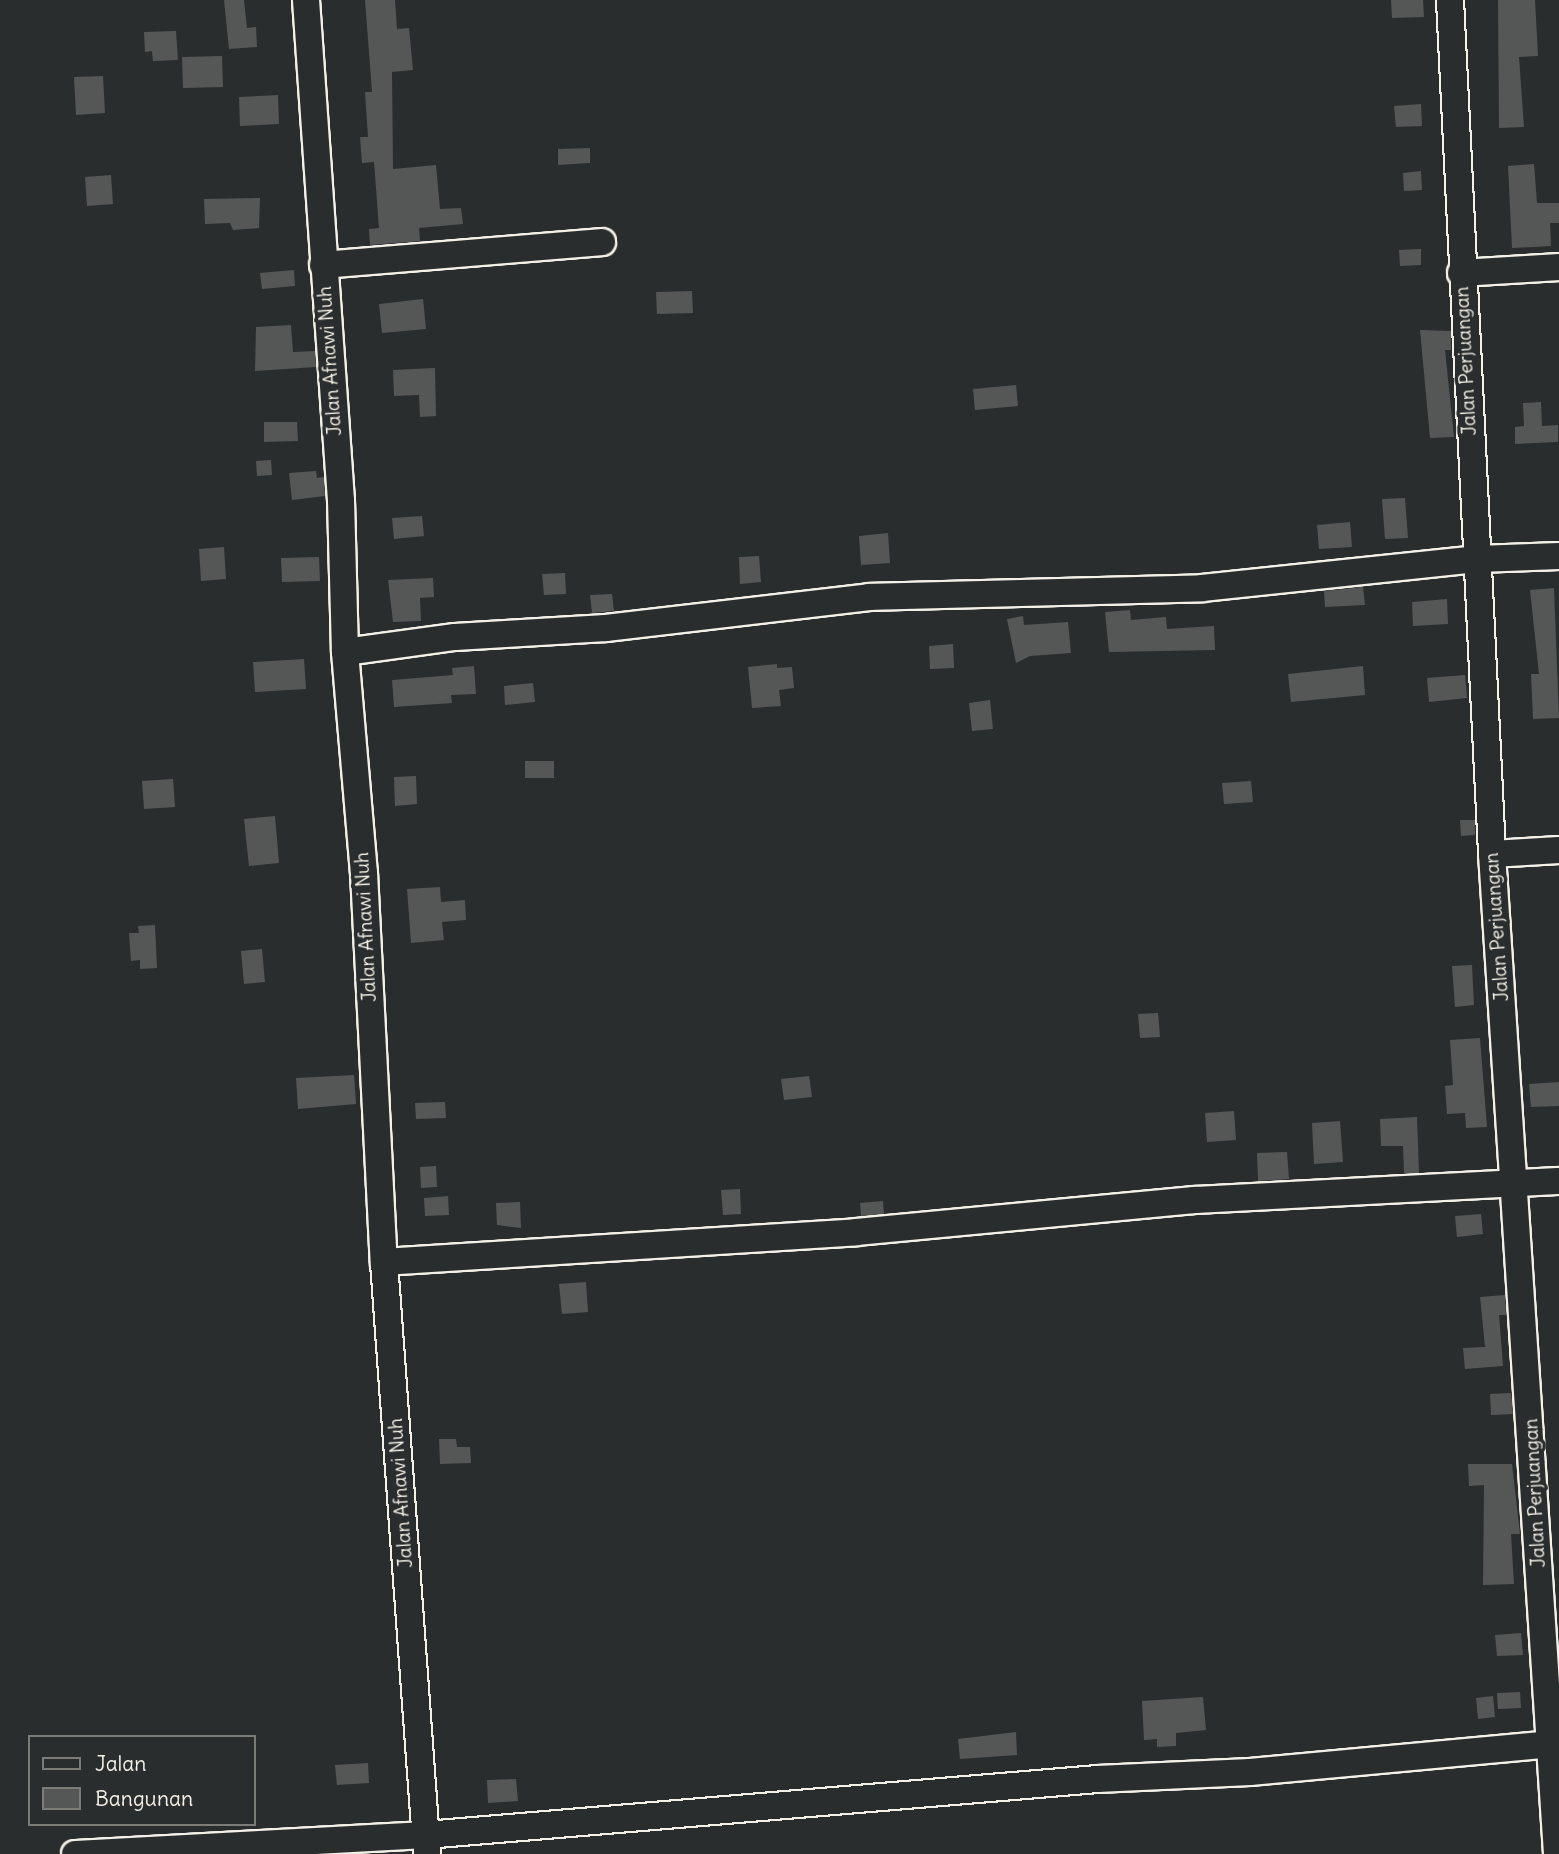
<!DOCTYPE html>
<style>
body{margin:0}
#map{position:relative;width:1559px;height:1854px;overflow:hidden;background:#2a2d2e;font-family:Delius,sans-serif}
div>[style]{position:absolute}
[style*='--x']{left:calc(var(--x)*1px);top:calc(var(--y)*1px);width:calc(var(--w)*1px);rotate:calc(var(--a)*1deg)}
.building>*{inset:0;background:#555756}
.roads{filter:drop-shadow(2px 0 #f4f1e8) drop-shadow(-2px 0 #f4f1e8) drop-shadow(0 2px #f4f1e8) drop-shadow(0 -2px #f4f1e8)}
.minor>*{height:26px;margin:-13px;padding:0 13px;transform-origin:13px;border-radius:13px;background:#2a2d2e}
span{translate:-50% -50%;white-space:nowrap;text-align:center;line-height:1.15;-webkit-text-stroke:7px #2a2d2e;paint-order:stroke}
.street-label{font-size:19px;color:#f4f1e8}
.legend{position:absolute;left:28px;top:1735px;width:228px;height:91px;box-sizing:border-box;background:#2a2d2e;border:2px solid #7b7b78;margin:0;padding:9px 12px;list-style:none;font-size:21px;color:#f4f1e8}
.legend li{display:flex;align-items:center;gap:14px;height:35px}
.legend b{width:35px;border:2px solid #7b7b78}
</style>
<div id="map">
<div class="building">
<i style="clip-path:polygon(224px 0,244px 0,247px 28px,256px 27px,257px 47px,229px 49px)"></i>
<i style="clip-path:polygon(365px 0,395px 0,397px 29px,409px 28px,413px 70px,392px 72px,393px 169px,436px 165px,440px 209px,461px 208px,463px 224px,419px 228px,420px 241px,370px 245px,369px 229px,379px 228px,374px 162px,362px 163px,360px 137px,368px 137px,365px 92px,372px 92px)"></i>
<i style="clip-path:polygon(1391px 0,1423px 0,1424px 17px,1392px 18px)"></i>
<i style="clip-path:polygon(1498px 0,1535px 0,1538px 56px,1519px 57px,1524px 127px,1499px 128px)"></i>
<i style="clip-path:polygon(176px 31px,178px 60px,153px 61px,152px 51px,145px 52px,144px 32px)"></i>
<i style="clip-path:polygon(222px 56px,223px 87px,183px 88px,182px 57px)"></i>
<i style="clip-path:polygon(103px 76px,105px 113px,76px 115px,74px 77px)"></i>
<i style="clip-path:polygon(278px 95px,279px 124px,240px 126px,239px 97px)"></i>
<i style="clip-path:polygon(1421px 104px,1422px 126px,1396px 127px,1394px 106px)"></i>
<i style="clip-path:polygon(590px 148px,590px 163px,558px 165px,558px 149px)"></i>
<i style="clip-path:polygon(1534px 164px,1537px 203px,1559px 203px,1559px 223px,1550px 223px,1551px 246px,1512px 248px,1508px 166px)"></i>
<i style="clip-path:polygon(1421px 171px,1422px 190px,1404px 191px,1403px 173px)"></i>
<i style="clip-path:polygon(111px 175px,113px 204px,87px 206px,85px 177px)"></i>
<i style="clip-path:polygon(260px 198px,259px 228px,233px 230px,230px 223px,205px 224px,204px 199px)"></i>
<i style="clip-path:polygon(1421px 249px,1421px 265px,1400px 266px,1399px 250px)"></i>
<i style="clip-path:polygon(294px 270px,295px 286px,262px 289px,260px 273px)"></i>
<i style="clip-path:polygon(692px 291px,693px 313px,657px 314px,656px 292px)"></i>
<i style="clip-path:polygon(423px 299px,426px 329px,382px 333px,379px 304px)"></i>
<i style="clip-path:polygon(291px 325px,293px 352px,315px 351px,316px 367px,255px 371px,256px 327px)"></i>
<i style="clip-path:polygon(1420px 330px,1451px 331px,1451px 350px,1445px 350px,1454px 437px,1430px 438px)"></i>
<i style="clip-path:polygon(435px 368px,436px 416px,420px 417px,419px 395px,394px 396px,393px 370px)"></i>
<i style="clip-path:polygon(1016px 385px,1018px 406px,975px 410px,973px 389px)"></i>
<i style="clip-path:polygon(1541px 402px,1542px 426px,1558px 425px,1558px 442px,1515px 444px,1515px 427px,1524px 426px,1523px 403px)"></i>
<i style="clip-path:polygon(264px 422px,297px 422px,298px 441px,264px 442px)"></i>
<i style="clip-path:polygon(271px 460px,272px 475px,257px 476px,256px 461px)"></i>
<i style="clip-path:polygon(316px 471px,317px 478px,324px 477px,325px 496px,292px 500px,289px 473px)"></i>
<i style="clip-path:polygon(1405px 498px,1408px 538px,1385px 539px,1382px 499px)"></i>
<i style="clip-path:polygon(422px 516px,424px 536px,394px 539px,392px 518px)"></i>
<i style="clip-path:polygon(1350px 522px,1352px 547px,1319px 549px,1317px 525px)"></i>
<i style="clip-path:polygon(888px 533px,890px 563px,861px 565px,859px 536px)"></i>
<i style="clip-path:polygon(224px 547px,226px 579px,201px 581px,199px 549px)"></i>
<i style="clip-path:polygon(759px 556px,761px 582px,740px 584px,739px 557px)"></i>
<i style="clip-path:polygon(319px 557px,320px 581px,282px 582px,281px 558px)"></i>
<i style="clip-path:polygon(565px 573px,566px 594px,544px 595px,542px 574px)"></i>
<i style="clip-path:polygon(433px 578px,434px 597px,420px 598px,421px 621px,393px 622px,388px 580px)"></i>
<i style="clip-path:polygon(1363px 587px,1365px 605px,1325px 607px,1324px 591px)"></i>
<i style="clip-path:polygon(1554px 588px,1559px 718px,1533px 719px,1531px 674px,1539px 674px,1530px 590px)"></i>
<i style="clip-path:polygon(612px 594px,614px 611px,592px 613px,590px 595px)"></i>
<i style="clip-path:polygon(1447px 599px,1448px 624px,1413px 626px,1412px 602px)"></i>
<i style="clip-path:polygon(1130px 610px,1131px 620px,1166px 617px,1167px 629px,1214px 626px,1215px 650px,1109px 652px,1105px 612px)"></i>
<i style="clip-path:polygon(1023px 616px,1024px 625px,1068px 622px,1071px 653px,1030px 656px,1016px 663px,1007px 619px)"></i>
<i style="clip-path:polygon(953px 644px,954px 668px,930px 669px,929px 646px)"></i>
<i style="clip-path:polygon(304px 659px,306px 689px,255px 692px,253px 662px)"></i>
<i style="clip-path:polygon(777px 664px,777px 668px,792px 667px,794px 688px,779px 690px,781px 706px,752px 708px,748px 667px)"></i>
<i style="clip-path:polygon(474px 666px,476px 694px,451px 695px,452px 703px,394px 707px,392px 680px,453px 675px,452px 668px)"></i>
<i style="clip-path:polygon(1363px 666px,1365px 695px,1291px 702px,1288px 674px)"></i>
<i style="clip-path:polygon(1465px 675px,1467px 698px,1429px 702px,1427px 678px)"></i>
<i style="clip-path:polygon(533px 683px,535px 702px,505px 705px,504px 686px)"></i>
<i style="clip-path:polygon(990px 700px,993px 729px,972px 731px,969px 703px)"></i>
<i style="clip-path:polygon(525px 761px,554px 761px,554px 778px,525px 778px)"></i>
<i style="clip-path:polygon(416px 776px,417px 804px,395px 806px,394px 777px)"></i>
<i style="clip-path:polygon(173px 779px,175px 807px,144px 809px,142px 781px)"></i>
<i style="clip-path:polygon(1251px 781px,1253px 802px,1224px 804px,1222px 783px)"></i>
<i style="clip-path:polygon(275px 816px,279px 863px,249px 866px,244px 819px)"></i>
<i style="clip-path:polygon(1460px 820px,1475px 820px,1475px 835px,1461px 836px)"></i>
<i style="clip-path:polygon(440px 887px,441px 902px,465px 900px,466px 920px,442px 922px,444px 940px,411px 943px,407px 889px)"></i>
<i style="clip-path:polygon(155px 925px,157px 968px,140px 969px,140px 960px,131px 961px,129px 933px,139px 933px,138px 926px)"></i>
<i style="clip-path:polygon(262px 949px,265px 982px,244px 984px,241px 951px)"></i>
<i style="clip-path:polygon(1472px 965px,1474px 1005px,1455px 1007px,1452px 966px)"></i>
<i style="clip-path:polygon(1158px 1013px,1160px 1037px,1140px 1038px,1138px 1014px)"></i>
<i style="clip-path:polygon(1480px 1038px,1487px 1127px,1466px 1128px,1465px 1113px,1447px 1114px,1445px 1086px,1453px 1085px,1450px 1040px)"></i>
<i style="clip-path:polygon(354px 1075px,356px 1104px,298px 1109px,296px 1078px)"></i>
<i style="clip-path:polygon(809px 1076px,812px 1097px,784px 1100px,781px 1079px)"></i>
<i style="clip-path:polygon(1559px 1082px,1559px 1106px,1531px 1107px,1529px 1084px)"></i>
<i style="clip-path:polygon(445px 1102px,446px 1118px,416px 1119px,415px 1103px)"></i>
<i style="clip-path:polygon(1234px 1111px,1236px 1140px,1207px 1142px,1205px 1113px)"></i>
<i style="clip-path:polygon(1417px 1117px,1419px 1173px,1404px 1173px,1403px 1146px,1381px 1146px,1380px 1119px)"></i>
<i style="clip-path:polygon(1340px 1121px,1343px 1162px,1314px 1164px,1312px 1123px)"></i>
<i style="clip-path:polygon(1287px 1152px,1289px 1179px,1258px 1181px,1257px 1153px)"></i>
<i style="clip-path:polygon(436px 1166px,437px 1187px,421px 1188px,420px 1167px)"></i>
<i style="clip-path:polygon(740px 1189px,741px 1214px,723px 1215px,721px 1190px)"></i>
<i style="clip-path:polygon(448px 1196px,449px 1215px,425px 1216px,424px 1198px)"></i>
<i style="clip-path:polygon(883px 1201px,884px 1214px,861px 1216px,860px 1203px)"></i>
<i style="clip-path:polygon(520px 1202px,521px 1228px,497px 1225px,496px 1203px)"></i>
<i style="clip-path:polygon(1481px 1214px,1483px 1234px,1457px 1237px,1455px 1216px)"></i>
<i style="clip-path:polygon(586px 1282px,588px 1312px,562px 1314px,559px 1284px)"></i>
<i style="clip-path:polygon(1505px 1295px,1506px 1315px,1499px 1315px,1503px 1366px,1465px 1369px,1463px 1348px,1485px 1347px,1480px 1297px)"></i>
<i style="clip-path:polygon(1511px 1393px,1513px 1414px,1491px 1415px,1490px 1394px)"></i>
<i style="clip-path:polygon(439px 1439px,456px 1439px,457px 1447px,470px 1447px,471px 1463px,440px 1464px)"></i>
<i style="clip-path:polygon(1468px 1464px,1512px 1464px,1520px 1534px,1511px 1534px,1514px 1584px,1483px 1585px,1484px 1485px,1469px 1486px)"></i>
<i style="clip-path:polygon(1521px 1633px,1523px 1655px,1497px 1656px,1495px 1635px)"></i>
<i style="clip-path:polygon(1520px 1692px,1521px 1708px,1498px 1709px,1497px 1693px)"></i>
<i style="clip-path:polygon(1493px 1696px,1495px 1717px,1478px 1719px,1476px 1698px)"></i>
<i style="clip-path:polygon(1203px 1697px,1206px 1730px,1176px 1733px,1176px 1746px,1157px 1747px,1157px 1739px,1144px 1740px,1142px 1701px)"></i>
<i style="clip-path:polygon(1016px 1732px,1017px 1755px,960px 1759px,958px 1739px)"></i>
<i style="clip-path:polygon(368px 1763px,369px 1783px,337px 1785px,335px 1765px)"></i>
<i style="clip-path:polygon(516px 1779px,518px 1801px,488px 1803px,487px 1780px)"></i>
</div>
<div class="roads">
<div class="minor">
<i style="--x:306;--y:0;--w:501;--a:86"></i>
<i style="--x:341;--y:500;--w:152;--a:88.5"></i>
<i style="--x:345;--y:652;--w:222;--a:85.1"></i>
<i style="--x:364;--y:873;--w:390;--a:87.1"></i>
<i style="--x:384;--y:1262;--w:594;--a:85.85"></i>
<i style="--x:1450;--y:0;--w:855;--a:87.18"></i>
<i style="--x:1492;--y:854;--w:1002;--a:86.28"></i>
<i style="--x:323;--y:265;--w:280;--a:-4.7"></i>
<i style="--x:1461;--y:273;--w:98;--a:-3.5"></i>
<i style="--x:345;--y:652;--w:111;--a:-7.8"></i>
<i style="--x:455;--y:637;--w:151;--a:-3.4"></i>
<i style="--x:606;--y:628;--w:265;--a:-6.7"></i>
<i style="--x:869;--y:597;--w:333;--a:-1.5"></i>
<i style="--x:1202;--y:588;--w:278;--a:-6"></i>
<i style="--x:1478;--y:559;--w:81;--a:-2.1"></i>
<i style="--x:1492;--y:854;--w:67;--a:-3.4"></i>
<i style="--x:384;--y:1262;--w:473;--a:-3.6"></i>
<i style="--x:856;--y:1232;--w:340;--a:-5.4"></i>
<i style="--x:1194;--y:1200;--w:365;--a:-3"></i>
<i style="--x:75;--y:1854;--w:352;--a:-3.1"></i>
<i style="--x:426;--y:1835;--w:673;--a:-4.77"></i>
<i style="--x:1097;--y:1779;--w:153;--a:-2.6"></i>
<i style="--x:1250;--y:1772;--w:301;--a:-5.3"></i>
</div>
</div>
<div class="street-label">
<span style="left:330px;top:361px;rotate:-94deg">Jalan Afnawi Nuh</span>
<span style="left:1466px;top:361px;rotate:-93deg">Jalan Perjuangan</span>
<span style="left:366px;top:927px;rotate:-93deg">Jalan Afnawi Nuh</span>
<span style="left:1497px;top:927px;rotate:-94deg">Jalan Perjuangan</span>
<span style="left:401px;top:1493px;rotate:-94deg">Jalan Afnawi Nuh</span>
<span style="left:1535px;top:1493px;rotate:-93deg">Jalan Perjuangan</span>
</div>
<ul class="legend">
<li><b style="height:9px;background:#2a2d2e"></b>Jalan</li>
<li><b style="height:19px;background:#555756"></b>Bangunan</li>
</ul>
</div>
